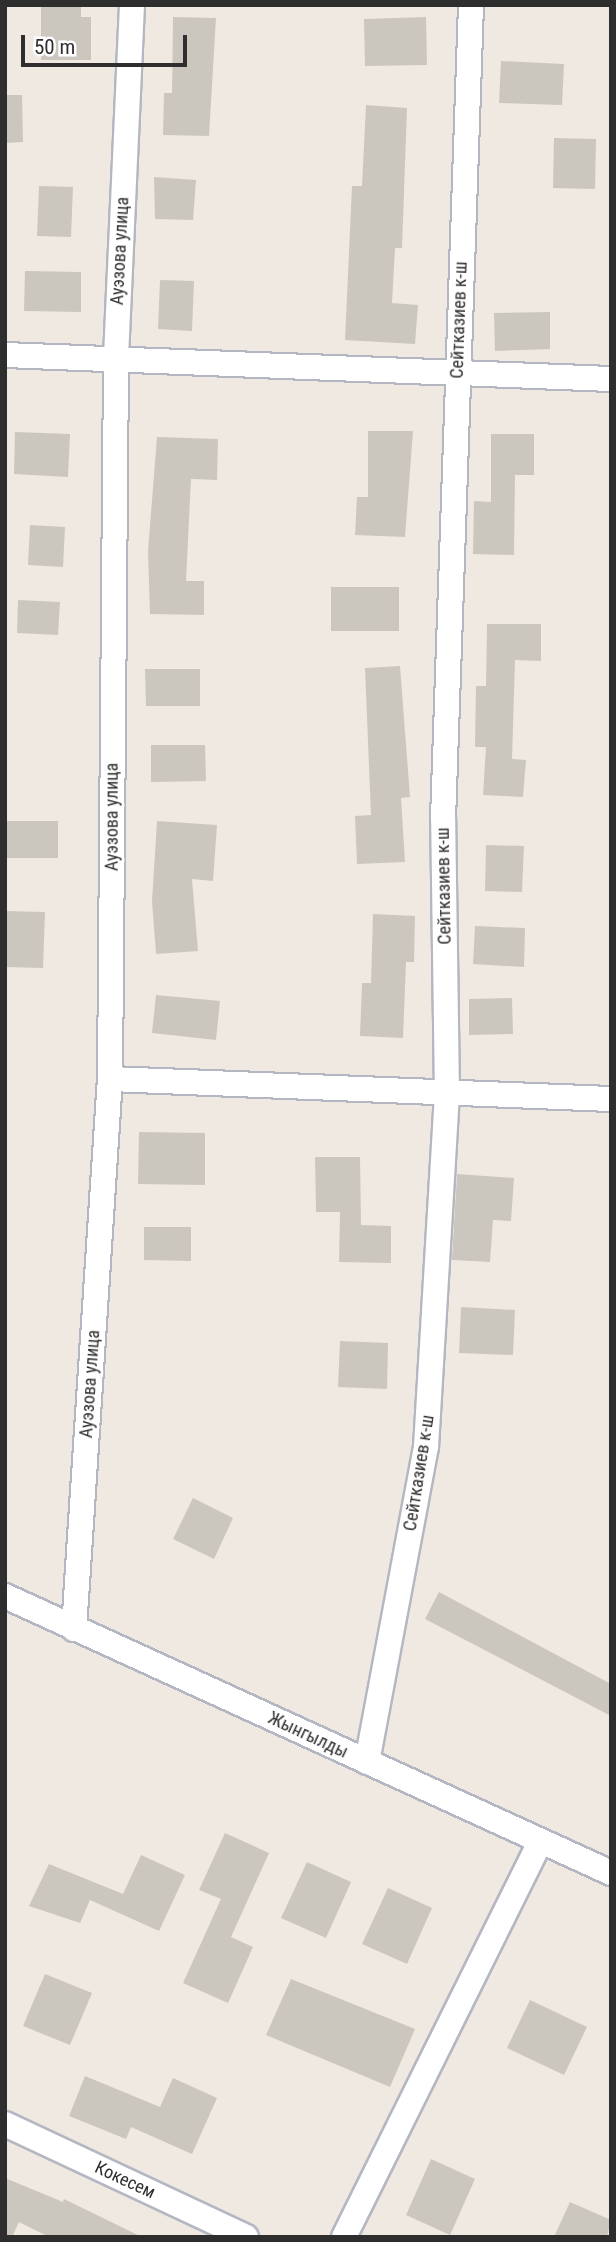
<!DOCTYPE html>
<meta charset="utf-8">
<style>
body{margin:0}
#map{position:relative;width:616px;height:2242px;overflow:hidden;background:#efe9e1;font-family:"Roboto Condensed",sans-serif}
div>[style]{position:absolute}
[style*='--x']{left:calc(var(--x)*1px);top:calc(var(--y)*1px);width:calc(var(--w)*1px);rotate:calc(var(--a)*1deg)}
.building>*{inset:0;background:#cbc7bf}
.roads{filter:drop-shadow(2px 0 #b4b7c1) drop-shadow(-2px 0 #b4b7c1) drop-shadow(0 2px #b4b7c1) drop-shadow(0 -2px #b4b7c1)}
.minor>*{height:24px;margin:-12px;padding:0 12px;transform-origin:12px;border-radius:12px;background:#fff}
span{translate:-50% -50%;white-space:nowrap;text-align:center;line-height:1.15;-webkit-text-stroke:5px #fff;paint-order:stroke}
.street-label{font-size:18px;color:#2e2e2e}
.frame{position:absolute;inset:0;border:7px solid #2e2e2e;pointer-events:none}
.scale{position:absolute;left:21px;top:35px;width:166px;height:32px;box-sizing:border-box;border:4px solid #2e2e2e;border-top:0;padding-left:9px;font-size:21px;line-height:24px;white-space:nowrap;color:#2e2e2e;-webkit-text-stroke:5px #fff;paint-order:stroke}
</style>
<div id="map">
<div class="building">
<i style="clip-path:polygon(41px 5px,81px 5px,81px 17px,91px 17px,91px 60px,41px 60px)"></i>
<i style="clip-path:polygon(173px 17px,216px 18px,209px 136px,163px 135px,164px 93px,172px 93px)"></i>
<i style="clip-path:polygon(426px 17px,427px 65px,365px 66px,364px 19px)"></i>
<i style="clip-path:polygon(501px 61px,564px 64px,562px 105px,499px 103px)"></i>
<i style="clip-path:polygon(5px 95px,22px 95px,23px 142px,5px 143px)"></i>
<i style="clip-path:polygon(366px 105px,407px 108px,402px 248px,395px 248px,392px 303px,418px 305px,415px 344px,345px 340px,352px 186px,362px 186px)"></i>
<i style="clip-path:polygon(554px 138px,596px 139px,595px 189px,553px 188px)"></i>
<i style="clip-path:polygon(154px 177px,196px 180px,193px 220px,155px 219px)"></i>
<i style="clip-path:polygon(39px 186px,73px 187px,71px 237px,37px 236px)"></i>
<i style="clip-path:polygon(25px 271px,81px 272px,81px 312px,24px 311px)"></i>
<i style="clip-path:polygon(160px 280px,194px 281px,192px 331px,158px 329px)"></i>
<i style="clip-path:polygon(550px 312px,550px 349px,495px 351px,494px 313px)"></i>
<i style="clip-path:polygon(368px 431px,413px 431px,405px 537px,355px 535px,357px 497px,368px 497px)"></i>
<i style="clip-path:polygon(15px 432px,70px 434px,68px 477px,14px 474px)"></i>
<i style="clip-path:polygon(491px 434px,534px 434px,534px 475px,515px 475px,514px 555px,473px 554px,474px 501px,491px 502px)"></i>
<i style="clip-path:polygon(157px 437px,218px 439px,217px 480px,191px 479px,186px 581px,204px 581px,204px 615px,150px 614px,148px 551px)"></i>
<i style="clip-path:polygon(30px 525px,65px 527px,63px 567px,28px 565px)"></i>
<i style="clip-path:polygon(331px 587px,399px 587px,399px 631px,331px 631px)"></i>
<i style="clip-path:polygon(18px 600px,60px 602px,58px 635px,17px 633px)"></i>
<i style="clip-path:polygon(487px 624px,541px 624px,541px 661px,515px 660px,512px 759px,526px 760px,523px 797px,483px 795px,486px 747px,475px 747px,476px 686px,486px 686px)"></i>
<i style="clip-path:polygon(400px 666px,410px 797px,401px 798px,405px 862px,357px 864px,355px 816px,371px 815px,365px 668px)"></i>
<i style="clip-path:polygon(145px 669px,200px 669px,200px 706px,146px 706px)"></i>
<i style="clip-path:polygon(151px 745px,205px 745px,206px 781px,151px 782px)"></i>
<i style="clip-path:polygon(5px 821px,58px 821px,58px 858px,5px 858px)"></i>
<i style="clip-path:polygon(157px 821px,217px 825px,213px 881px,192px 879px,198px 951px,156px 954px,152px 901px)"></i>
<i style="clip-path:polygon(486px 845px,524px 846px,522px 892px,485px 891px)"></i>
<i style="clip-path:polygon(5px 911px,45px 912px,43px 968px,5px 967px)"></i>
<i style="clip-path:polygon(373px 914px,415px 916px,414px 962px,406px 962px,403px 1038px,360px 1036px,362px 983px,371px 983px)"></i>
<i style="clip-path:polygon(475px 926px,525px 928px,524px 967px,473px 964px)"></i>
<i style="clip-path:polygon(156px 995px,220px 1001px,216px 1040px,152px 1033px)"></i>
<i style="clip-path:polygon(512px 998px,513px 1034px,469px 1035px,469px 999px)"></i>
<i style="clip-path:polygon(139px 1132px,205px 1133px,205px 1185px,138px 1184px)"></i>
<i style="clip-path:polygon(315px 1157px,360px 1157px,361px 1225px,391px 1226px,391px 1263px,339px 1262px,340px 1212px,316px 1212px)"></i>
<i style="clip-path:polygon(457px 1174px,514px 1178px,511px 1221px,493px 1220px,490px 1262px,452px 1260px)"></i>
<i style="clip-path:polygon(144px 1227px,191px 1227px,191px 1261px,144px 1260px)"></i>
<i style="clip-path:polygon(461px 1307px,515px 1310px,513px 1355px,459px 1353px)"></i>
<i style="clip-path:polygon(340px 1341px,388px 1343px,387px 1389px,338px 1387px)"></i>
<i style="clip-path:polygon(193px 1498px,233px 1518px,214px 1559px,173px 1539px)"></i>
<i style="clip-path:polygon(439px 1592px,611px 1684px,611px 1716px,425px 1619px)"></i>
<i style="clip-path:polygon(225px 1833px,269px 1853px,231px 1937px,253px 1947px,228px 2003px,183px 1983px,221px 1899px,199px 1890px)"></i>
<i style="clip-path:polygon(141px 1855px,185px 1875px,159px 1931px,90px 1900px,80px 1923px,29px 1906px,49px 1864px,123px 1894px)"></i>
<i style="clip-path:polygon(307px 1862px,351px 1882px,326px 1938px,281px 1918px)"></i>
<i style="clip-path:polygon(388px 1888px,432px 1908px,407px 1964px,362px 1944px)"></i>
<i style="clip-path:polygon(45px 1974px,92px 1993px,70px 2045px,23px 2026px)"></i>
<i style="clip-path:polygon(291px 1979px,415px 2029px,390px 2087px,266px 2035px)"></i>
<i style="clip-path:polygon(530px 2000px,587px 2027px,564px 2075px,507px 2048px)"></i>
<i style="clip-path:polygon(85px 2076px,160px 2107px,173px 2078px,217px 2098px,192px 2154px,131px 2127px,126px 2139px,69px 2116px)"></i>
<i style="clip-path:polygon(431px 2159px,475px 2179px,450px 2235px,406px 2215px)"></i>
<i style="clip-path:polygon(5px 2178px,63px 2202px,64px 2199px,142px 2237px,49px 2237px,19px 2222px,12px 2237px,5px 2237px)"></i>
<i style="clip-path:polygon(570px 2202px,611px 2220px,607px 2237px,554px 2237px)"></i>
</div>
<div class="roads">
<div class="minor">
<i style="--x:5;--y:355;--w:606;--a:2.27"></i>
<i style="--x:110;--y:1079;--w:501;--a:2.29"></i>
<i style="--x:5;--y:1596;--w:666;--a:24.56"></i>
<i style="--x:74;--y:1629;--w:551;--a:-86.26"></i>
<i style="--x:110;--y:1079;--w:722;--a:-89.52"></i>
<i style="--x:116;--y:357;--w:352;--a:-87.4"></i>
<i style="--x:367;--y:1762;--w:320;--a:-79.4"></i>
<i style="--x:426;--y:1447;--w:353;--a:-86.6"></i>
<i style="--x:447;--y:1095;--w:276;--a:-90.8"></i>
<i style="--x:443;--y:819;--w:814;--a:-88.03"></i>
<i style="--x:5;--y:2124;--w:266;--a:25.1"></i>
<i style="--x:344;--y:2237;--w:441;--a:-63.6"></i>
</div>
</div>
<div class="street-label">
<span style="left:120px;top:251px;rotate:-87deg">Ауэзова улица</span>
<span style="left:459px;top:320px;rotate:-88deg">Сейтказиев к-ш</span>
<span style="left:112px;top:817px;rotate:-90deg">Ауэзова улица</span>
<span style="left:444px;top:886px;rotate:-91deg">Сейтказиев к-ш</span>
<span style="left:90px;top:1384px;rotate:-86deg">Ауэзова улица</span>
<span style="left:419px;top:1473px;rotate:-81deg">Сейтказиев к-ш</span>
<span style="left:308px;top:1735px;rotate:25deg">Жынгылды</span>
<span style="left:125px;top:2180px;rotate:25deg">Кокесем</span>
</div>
<div class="frame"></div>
<div class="scale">50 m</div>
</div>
